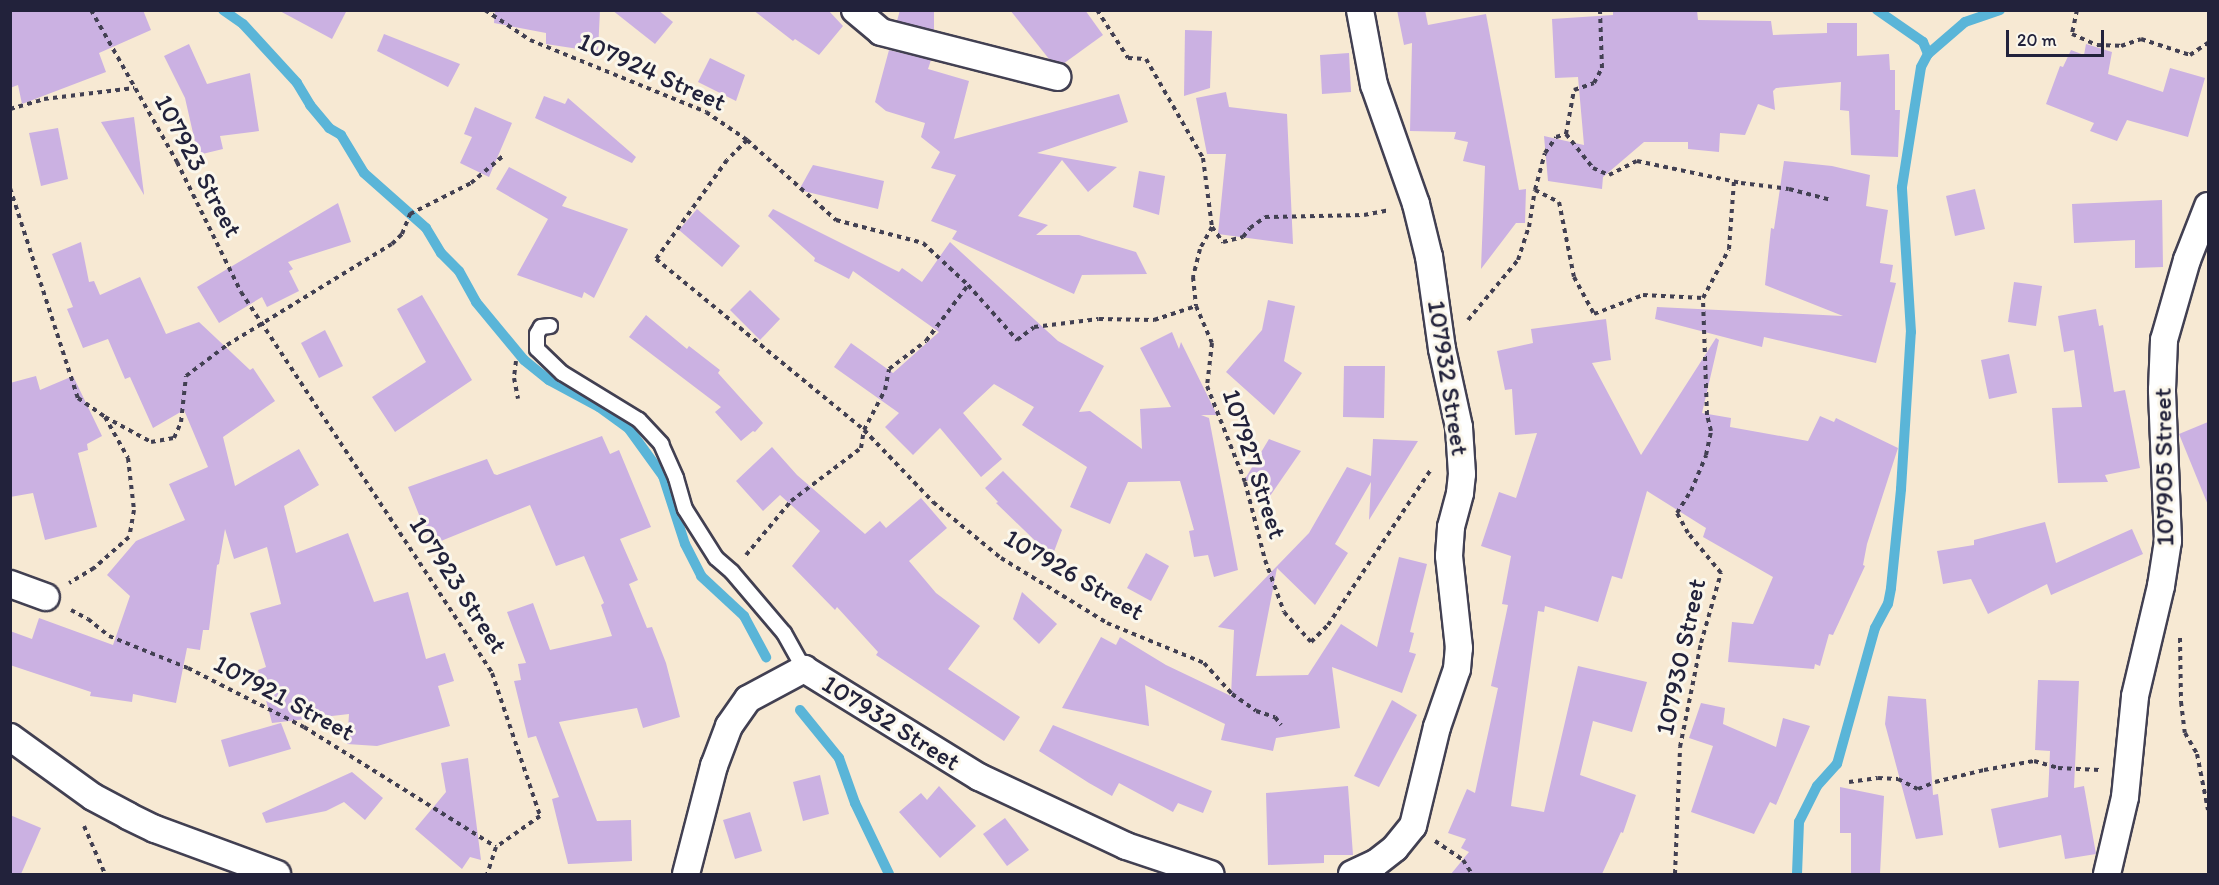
<!DOCTYPE html>
<style>
body{margin:0}
#map{position:relative;width:2219px;height:885px;overflow:hidden;background:#f7e9d3;font-family:Itim,sans-serif}
div>[style]{position:absolute}
[style*='--x']{left:calc(var(--x)*1px);top:calc(var(--y)*1px);width:calc(var(--w)*1px);rotate:calc(var(--a)*1deg)}
.stream>*{height:10px;margin:-5px;padding:0 5px;transform-origin:5px;border-radius:5px;background:#5ab5d8}
.building>*{inset:0;background:#cbb1e2}
.path>*{height:4px;margin-top:-2px;transform-origin:0;background:repeating-linear-gradient(90deg,#424052 0 4.5px,transparent 0 9px)}
.roads{filter:drop-shadow(2px 0 #424052) drop-shadow(-2px 0 #424052) drop-shadow(0 2px #424052) drop-shadow(0 -2px #424052)}
.lane>*{height:14px;margin:-7px;padding:0 7px;transform-origin:7px;border-radius:7px;background:#fff}
.street>*{height:26px;margin:-13px;padding:0 13px;transform-origin:13px;border-radius:13px;background:#fff}
span{translate:-50% -50%;white-space:nowrap;text-align:center;line-height:1.15;-webkit-text-stroke:6px #fbf7ec;paint-order:stroke}
.street-label{font-size:26px;color:#22223b}
.frame{position:absolute;inset:0;border:12px solid #22223b;pointer-events:none}
.scale{position:absolute;left:2006px;top:30px;width:98px;height:27px;box-sizing:border-box;border:3px solid #22223b;border-top:0;padding-left:8px;font-size:18px;line-height:21px;white-space:nowrap;color:#22223b;-webkit-text-stroke:4px #fbf7ec;paint-order:stroke}
</style>
<div id="map">
<div class="stream">
<i style="--x:223;--y:10;--w:24;--a:35"></i>
<i style="--x:243;--y:24;--w:80;--a:47.5"></i>
<i style="--x:297;--y:83;--w:26;--a:59"></i>
<i style="--x:310;--y:105;--w:30;--a:50"></i>
<i style="--x:329;--y:128;--w:14;--a:30"></i>
<i style="--x:341;--y:135;--w:44;--a:58.8"></i>
<i style="--x:364;--y:173;--w:83;--a:41.6"></i>
<i style="--x:426;--y:228;--w:29;--a:59"></i>
<i style="--x:441;--y:253;--w:25;--a:45"></i>
<i style="--x:459;--y:271;--w:35;--a:61"></i>
<i style="--x:476;--y:302;--w:75;--a:50.4"></i>
<i style="--x:524;--y:360;--w:32;--a:39"></i>
<i style="--x:549;--y:380;--w:57;--a:28.4"></i>
<i style="--x:599;--y:407;--w:37;--a:36"></i>
<i style="--x:629;--y:429;--w:58;--a:54.1"></i>
<i style="--x:663;--y:476;--w:71;--a:72.1"></i>
<i style="--x:685;--y:544;--w:36;--a:63"></i>
<i style="--x:701;--y:576;--w:59;--a:42.9"></i>
<i style="--x:744;--y:616;--w:47;--a:61.8"></i>
<i style="--x:1877;--y:10;--w:56;--a:34.8"></i>
<i style="--x:1923;--y:42;--w:13;--a:67"></i>
<i style="--x:800;--y:710;--w:62;--a:50.9"></i>
<i style="--x:839;--y:758;--w:48;--a:70.4"></i>
<i style="--x:855;--y:803;--w:79;--a:64.4"></i>
<i style="--x:1797;--y:874;--w:52;--a:-87.8"></i>
<i style="--x:1799;--y:822;--w:40;--a:-63.4"></i>
<i style="--x:1817;--y:786;--w:30;--a:-48"></i>
<i style="--x:1837;--y:764;--w:141;--a:-74.4"></i>
<i style="--x:1875;--y:628;--w:27;--a:-62"></i>
<i style="--x:1888;--y:604;--w:16;--a:-79"></i>
<i style="--x:1891;--y:588;--w:100;--a:-84.2"></i>
<i style="--x:1901;--y:489;--w:157;--a:-86.4"></i>
<i style="--x:1911;--y:332;--w:145;--a:-93.6"></i>
<i style="--x:1902;--y:187;--w:121;--a:-81"></i>
<i style="--x:1921;--y:67;--w:15;--a:-62"></i>
<i style="--x:1928;--y:54;--w:49;--a:-40.9"></i>
<i style="--x:1965;--y:22;--w:37;--a:-19"></i>
</div>
<div class="building">
<i style="clip-path:polygon(10px 10px,143px 10px,151px 30px,99px 53px,106px 72px,22px 104px,18px 85px,10px 88px)"></i>
<i style="clip-path:polygon(278px 10px,347px 10px,332px 39px)"></i>
<i style="clip-path:polygon(495px 10px,600px 10px,598px 52px,546px 44px,546px 33px,494px 23px)"></i>
<i style="clip-path:polygon(612px 10px,658px 10px,673px 22px,655px 44px)"></i>
<i style="clip-path:polygon(753px 10px,828px 10px,843px 26px,819px 55px,795px 39px,793px 41px)"></i>
<i style="clip-path:polygon(900px 10px,934px 10px,934px 30px,897px 21px)"></i>
<i style="clip-path:polygon(1010px 10px,1085px 10px,1103px 35px,1063px 64px,1049px 59px)"></i>
<i style="clip-path:polygon(1397px 10px,1425px 10px,1428px 25px,1486px 14px,1519px 190px,1526px 189px,1525px 223px,1516px 223px,1481px 269px,1485px 166px,1463px 161px,1468px 142px,1454px 139px,1456px 132px,1410px 131px,1412px 43px,1404px 45px)"></i>
<i style="clip-path:polygon(1613px 10px,1697px 10px,1698px 20px,1771px 21px,1773px 35px,1827px 33px,1827px 23px,1857px 23px,1857px 56px,1889px 54px,1890px 70px,1895px 70px,1895px 110px,1900px 110px,1898px 157px,1851px 155px,1849px 111px,1840px 110px,1841px 82px,1776px 88px,1773px 91px,1775px 110px,1758px 104px,1745px 135px,1720px 133px,1719px 152px,1688px 149px,1688px 142px,1644px 142px,1603px 177px,1602px 189px,1548px 181px,1544px 136px,1584px 145px,1578px 77px,1555px 78px,1552px 19px,1613px 15px)"></i>
<i style="clip-path:polygon(1185px 30px,1212px 31px,1210px 88px,1184px 96px)"></i>
<i style="clip-path:polygon(384px 34px,460px 64px,448px 87px,377px 51px)"></i>
<i style="clip-path:polygon(189px 44px,207px 84px,250px 73px,259px 131px,220px 136px,223px 149px,198px 155px,185px 98px,164px 56px)"></i>
<i style="clip-path:polygon(2086px 44px,2112px 52px,2108px 74px,2163px 92px,2170px 68px,2205px 78px,2188px 137px,2127px 120px,2117px 141px,2090px 131px,2094px 123px,2046px 104px,2060px 66px,2063px 67px,2071px 50px,2084px 55px)"></i>
<i style="clip-path:polygon(889px 50px,931px 60px,928px 69px,969px 81px,954px 139px,1119px 94px,1128px 122px,1037px 153px,1117px 167px,1088px 192px,1062px 160px,1018px 216px,1048px 225px,1036px 235px,1079px 235px,1136px 252px,1147px 274px,1082px 275px,1074px 294px,952px 239px,957px 231px,931px 221px,956px 175px,931px 168px,940px 152px,921px 137px,925px 123px,886px 111px,875px 102px)"></i>
<i style="clip-path:polygon(1349px 53px,1351px 92px,1322px 94px,1320px 55px)"></i>
<i style="clip-path:polygon(710px 58px,745px 75px,736px 101px,698px 82px)"></i>
<i style="clip-path:polygon(1226px 92px,1229px 107px,1287px 114px,1293px 244px,1218px 234px,1226px 154px,1207px 154px,1196px 98px)"></i>
<i style="clip-path:polygon(544px 96px,565px 104px,568px 98px,636px 157px,632px 163px,535px 118px)"></i>
<i style="clip-path:polygon(475px 107px,512px 123px,489px 177px,460px 163px,472px 137px,464px 134px)"></i>
<i style="clip-path:polygon(134px 117px,144px 194px,144px 195px,101px 122px)"></i>
<i style="clip-path:polygon(58px 128px,68px 179px,41px 186px,29px 133px)"></i>
<i style="clip-path:polygon(1784px 161px,1832px 166px,1870px 175px,1866px 206px,1888px 210px,1880px 263px,1893px 265px,1890px 282px,1896px 283px,1876px 363px,1764px 337px,1762px 347px,1655px 319px,1657px 307px,1843px 316px,1765px 285px,1771px 228px,1774px 229px)"></i>
<i style="clip-path:polygon(813px 165px,884px 181px,878px 209px,799px 190px)"></i>
<i style="clip-path:polygon(509px 167px,567px 197px,562px 206px,628px 229px,594px 298px,584px 292px,582px 298px,517px 275px,548px 219px,496px 189px)"></i>
<i style="clip-path:polygon(1139px 171px,1165px 176px,1159px 215px,1133px 207px)"></i>
<i style="clip-path:polygon(1975px 189px,1985px 229px,1955px 236px,1946px 196px)"></i>
<i style="clip-path:polygon(2162px 200px,2163px 267px,2135px 268px,2135px 240px,2074px 243px,2072px 204px)"></i>
<i style="clip-path:polygon(338px 203px,351px 242px,288px 262px,293px 269px,289px 271px,299px 291px,267px 307px,262px 297px,219px 323px,197px 287px)"></i>
<i style="clip-path:polygon(697px 209px,740px 246px,722px 267px,679px 230px)"></i>
<i style="clip-path:polygon(773px 209px,899px 272px,902px 268px,922px 282px,950px 242px,1058px 341px,1104px 366px,1079px 412px,1090px 411px,1142px 449px,1140px 409px,1171px 407px,1140px 348px,1172px 332px,1179px 349px,1181px 342px,1217px 415px,1201px 415px,1209px 418px,1238px 570px,1214px 577px,1208px 555px,1194px 557px,1189px 531px,1194px 530px,1180px 481px,1128px 482px,1110px 524px,1070px 507px,1087px 467px,1022px 425px,1034px 407px,994px 384px,963px 413px,1002px 459px,981px 477px,940px 428px,913px 455px,885px 427px,899px 413px,834px 367px,851px 343px,893px 373px,939px 332px,853px 271px,849px 279px,814px 261px,815px 258px,768px 216px)"></i>
<i style="clip-path:polygon(81px 242px,89px 282px,94px 281px,100px 295px,140px 277px,166px 334px,199px 322px,250px 370px,253px 368px,275px 401px,223px 437px,235px 486px,299px 449px,319px 485px,284px 506px,296px 553px,348px 533px,374px 602px,408px 592px,426px 659px,445px 653px,454px 681px,438px 686px,450px 726px,377px 746px,347px 744px,349px 714px,272px 723px,258px 670px,266px 667px,250px 613px,281px 604px,267px 547px,234px 559px,225px 529px,219px 564px,217px 565px,209px 630px,203px 630px,200px 650px,187px 648px,176px 703px,133px 694px,132px 702px,90px 696px,91px 692px,10px 665px,10px 631px,32px 639px,39px 618px,113px 645px,130px 596px,107px 575px,136px 541px,185px 520px,169px 484px,208px 467px,184px 410px,153px 428px,130px 377px,125px 379px,108px 339px,83px 348px,67px 309px,73px 307px,52px 254px)"></i>
<i style="clip-path:polygon(2014px 282px,2042px 286px,2036px 326px,2008px 322px)"></i>
<i style="clip-path:polygon(750px 290px,780px 319px,760px 340px,730px 310px)"></i>
<i style="clip-path:polygon(422px 295px,472px 380px,395px 432px,372px 397px,426px 362px,397px 309px)"></i>
<i style="clip-path:polygon(1268px 300px,1295px 306px,1284px 361px,1302px 373px,1274px 415px,1226px 372px,1262px 330px)"></i>
<i style="clip-path:polygon(2096px 309px,2099px 326px,2103px 325px,2114px 392px,2125px 390px,2140px 468px,2105px 475px,2108px 482px,2058px 483px,2052px 408px,2082px 407px,2074px 350px,2064px 352px,2058px 316px)"></i>
<i style="clip-path:polygon(646px 315px,687px 349px,689px 346px,720px 370px,718px 373px,763px 423px,755px 432px,753px 431px,741px 441px,715px 412px,721px 407px,629px 337px)"></i>
<i style="clip-path:polygon(1606px 319px,1611px 360px,1592px 363px,1641px 455px,1716px 338px,1719px 340px,1702px 413px,1731px 418px,1730px 427px,1808px 441px,1820px 416px,1834px 422px,1836px 418px,1898px 448px,1867px 544px,1863px 565px,1865px 566px,1833px 635px,1829px 634px,1820px 666px,1815px 664px,1814px 669px,1728px 662px,1732px 622px,1753px 624px,1773px 577px,1703px 537px,1706px 528px,1647px 491px,1622px 579px,1612px 576px,1598px 622px,1545px 606px,1544px 612px,1538px 611px,1511px 806px,1544px 812px,1578px 666px,1647px 682px,1632px 732px,1593px 721px,1580px 775px,1636px 795px,1623px 833px,1621px 832px,1602px 874px,1451px 874px,1469px 852px,1461px 848px,1466px 839px,1448px 833px,1467px 789px,1475px 793px,1498px 688px,1491px 686px,1508px 605px,1502px 604px,1511px 556px,1481px 546px,1499px 492px,1516px 498px,1537px 433px,1515px 435px,1512px 389px,1505px 390px,1497px 351px,1533px 343px,1531px 329px)"></i>
<i style="clip-path:polygon(325px 330px,343px 366px,319px 378px,301px 343px)"></i>
<i style="clip-path:polygon(2009px 354px,2017px 393px,1989px 399px,1981px 360px)"></i>
<i style="clip-path:polygon(1344px 366px,1385px 366px,1384px 418px,1343px 417px)"></i>
<i style="clip-path:polygon(36px 376px,40px 390px,73px 376px,102px 436px,87px 444px,88px 450px,78px 453px,97px 527px,45px 540px,33px 493px,10px 497px,10px 383px)"></i>
<i style="clip-path:polygon(2208px 422px,2208px 505px,2179px 434px)"></i>
<i style="clip-path:polygon(602px 436px,610px 454px,619px 450px,651px 527px,620px 539px,638px 580px,629px 584px,647px 628px,652px 627px,666px 663px,680px 717px,643px 728px,637px 708px,559px 722px,597px 821px,631px 820px,632px 861px,568px 864px,552px 799px,559px 797px,536px 736px,528px 738px,514px 681px,521px 680px,518px 664px,526px 663px,507px 612px,533px 603px,550px 650px,612px 636px,601px 605px,604px 603px,584px 556px,556px 566px,530px 505px,431px 545px,408px 487px,487px 459px,494px 474px,497px 475px)"></i>
<i style="clip-path:polygon(1269px 439px,1301px 451px,1270px 496px,1245px 479px)"></i>
<i style="clip-path:polygon(1373px 439px,1418px 441px,1369px 520px,1371px 482px,1335px 544px,1348px 553px,1315px 605px,1277px 568px,1256px 676px,1308px 675px,1341px 624px,1377px 647px,1399px 557px,1427px 564px,1410px 632px,1414px 633px,1409px 652px,1416px 654px,1402px 693px,1332px 667px,1340px 728px,1276px 738px,1273px 751px,1221px 740px,1225px 724px,1145px 685px,1149px 726px,1062px 708px,1101px 637px,1116px 645px,1120px 637px,1166px 665px,1231px 696px,1234px 630px,1218px 627px,1309px 533px,1347px 467px,1371px 476px)"></i>
<i style="clip-path:polygon(772px 447px,797px 475px,865px 534px,880px 521px,886px 528px,921px 498px,947px 528px,909px 561px,936px 593px,980px 626px,948px 669px,1020px 717px,1004px 741px,876px 655px,878px 652px,837px 607px,835px 610px,792px 566px,820px 531px,780px 495px,763px 511px,736px 481px)"></i>
<i style="clip-path:polygon(1003px 471px,1062px 530px,1052px 557px,996px 503px,998px 502px,985px 488px)"></i>
<i style="clip-path:polygon(2045px 522px,2056px 563px,2132px 529px,2143px 554px,2051px 595px,2047px 584px,1988px 614px,1971px 579px,1943px 584px,1937px 551px,1974px 545px,1974px 540px)"></i>
<i style="clip-path:polygon(1146px 553px,1169px 566px,1151px 601px,1127px 588px)"></i>
<i style="clip-path:polygon(1022px 592px,1057px 624px,1039px 644px,1013px 619px)"></i>
<i style="clip-path:polygon(2038px 680px,2079px 681px,2074px 788px,2084px 786px,2096px 854px,2065px 859px,2061px 835px,1999px 848px,1991px 809px,2048px 797px,2050px 751px,2035px 750px)"></i>
<i style="clip-path:polygon(1888px 696px,1926px 699px,1933px 795px,1938px 794px,1943px 835px,1916px 839px,1885px 724px)"></i>
<i style="clip-path:polygon(1392px 700px,1417px 715px,1379px 787px,1354px 776px)"></i>
<i style="clip-path:polygon(1701px 703px,1725px 708px,1723px 724px,1776px 747px,1783px 718px,1810px 726px,1776px 805px,1770px 802px,1754px 834px,1691px 812px,1713px 746px,1689px 738px)"></i>
<i style="clip-path:polygon(281px 723px,291px 749px,229px 767px,221px 740px)"></i>
<i style="clip-path:polygon(1053px 725px,1212px 791px,1203px 813px,1178px 803px,1173px 812px,1119px 783px,1112px 796px,1089px 783px,1039px 751px)"></i>
<i style="clip-path:polygon(468px 758px,481px 860px,470px 857px,462px 869px,415px 829px,446px 792px,441px 763px)"></i>
<i style="clip-path:polygon(352px 772px,383px 798px,365px 820px,344px 802px,326px 811px,266px 823px,262px 813px)"></i>
<i style="clip-path:polygon(820px 775px,829px 814px,803px 821px,793px 782px)"></i>
<i style="clip-path:polygon(939px 786px,976px 826px,940px 858px,899px 812px,921px 793px,927px 800px)"></i>
<i style="clip-path:polygon(1348px 786px,1353px 855px,1324px 855px,1324px 863px,1268px 865px,1266px 793px)"></i>
<i style="clip-path:polygon(1840px 787px,1884px 796px,1880px 874px,1851px 874px,1851px 833px,1840px 833px)"></i>
<i style="clip-path:polygon(750px 812px,762px 851px,735px 859px,723px 820px)"></i>
<i style="clip-path:polygon(10px 815px,41px 828px,21px 874px,10px 874px)"></i>
<i style="clip-path:polygon(1005px 818px,1029px 850px,1007px 866px,983px 834px)"></i>
</div>
<div class="path">
<i style="--x:91;--y:10;--w:175;--a:60.5"></i>
<i style="--x:177;--y:162;--w:145;--a:63.8"></i>
<i style="--x:241;--y:292;--w:456;--a:56.6"></i>
<i style="--x:492;--y:673;--w:151;--a:71.4"></i>
<i style="--x:540;--y:816;--w:54;--a:144.8"></i>
<i style="--x:496;--y:847;--w:28;--a:108"></i>
<i style="--x:485;--y:10;--w:54;--a:33.7"></i>
<i style="--x:530;--y:40;--w:190;--a:22.2"></i>
<i style="--x:706;--y:112;--w:50;--a:34.3"></i>
<i style="--x:747;--y:140;--w:120;--a:42"></i>
<i style="--x:836;--y:220;--w:90;--a:14.8"></i>
<i style="--x:923;--y:243;--w:62;--a:43"></i>
<i style="--x:968;--y:285;--w:74;--a:48.3"></i>
<i style="--x:1017;--y:340;--w:21;--a:-37"></i>
<i style="--x:1034;--y:327;--w:65;--a:-7"></i>
<i style="--x:1099;--y:319;--w:55;--a:1"></i>
<i style="--x:1154;--y:320;--w:44;--a:-18.4"></i>
<i style="--x:1097;--y:10;--w:57;--a:57.1"></i>
<i style="--x:1128;--y:58;--w:18;--a:3"></i>
<i style="--x:1146;--y:59;--w:114;--a:60.1"></i>
<i style="--x:1203;--y:158;--w:70;--a:82.6"></i>
<i style="--x:1212;--y:227;--w:25;--a:119"></i>
<i style="--x:1200;--y:249;--w:29;--a:104"></i>
<i style="--x:1193;--y:277;--w:29;--a:84"></i>
<i style="--x:1196;--y:306;--w:40;--a:66.6"></i>
<i style="--x:1212;--y:343;--w:43;--a:96.6"></i>
<i style="--x:1207;--y:386;--w:103;--a:68.4"></i>
<i style="--x:1245;--y:482;--w:81;--a:75.6"></i>
<i style="--x:1265;--y:560;--w:55;--a:69.9"></i>
<i style="--x:1284;--y:612;--w:40;--a:48"></i>
<i style="--x:1311;--y:642;--w:24;--a:-45"></i>
<i style="--x:1328;--y:625;--w:188;--a:-56.5"></i>
<i style="--x:2077;--y:10;--w:25;--a:102"></i>
<i style="--x:2072;--y:34;--w:27;--a:24"></i>
<i style="--x:2097;--y:45;--w:24;--a:2"></i>
<i style="--x:2121;--y:46;--w:21;--a:-19"></i>
<i style="--x:2141;--y:39;--w:52;--a:18.1"></i>
<i style="--x:2190;--y:55;--w:22;--a:-34"></i>
<i style="--x:10;--y:109;--w:35;--a:-16"></i>
<i style="--x:44;--y:99;--w:91;--a:-7"></i>
<i style="--x:1566;--y:134;--w:43;--a:51.5"></i>
<i style="--x:1593;--y:168;--w:17;--a:24"></i>
<i style="--x:1609;--y:175;--w:31;--a:-27"></i>
<i style="--x:1637;--y:161;--w:106;--a:11.9"></i>
<i style="--x:1741;--y:183;--w:48;--a:7.1"></i>
<i style="--x:1789;--y:189;--w:43;--a:14.7"></i>
<i style="--x:1566;--y:134;--w:45;--a:-79.7"></i>
<i style="--x:1574;--y:90;--w:21;--a:-19"></i>
<i style="--x:1594;--y:83;--w:17;--a:-62"></i>
<i style="--x:1602;--y:68;--w:58;--a:-92"></i>
<i style="--x:747;--y:140;--w:28;--a:135"></i>
<i style="--x:727;--y:160;--w:122;--a:125.6"></i>
<i style="--x:656;--y:259;--w:269;--a:39.4"></i>
<i style="--x:864;--y:430;--w:100;--a:46.2"></i>
<i style="--x:933;--y:502;--w:88;--a:39.5"></i>
<i style="--x:1001;--y:558;--w:124;--a:31.5"></i>
<i style="--x:1107;--y:623;--w:105;--a:22.4"></i>
<i style="--x:1204;--y:663;--w:42;--a:47.9"></i>
<i style="--x:1232;--y:694;--w:29;--a:35"></i>
<i style="--x:1256;--y:711;--w:20;--a:18"></i>
<i style="--x:1275;--y:717;--w:10;--a:53"></i>
<i style="--x:10;--y:188;--w:221;--a:72.1"></i>
<i style="--x:78;--y:398;--w:33;--a:35"></i>
<i style="--x:105;--y:417;--w:47;--a:60.7"></i>
<i style="--x:128;--y:458;--w:52;--a:83.4"></i>
<i style="--x:134;--y:510;--w:27;--a:100"></i>
<i style="--x:129;--y:537;--w:47;--a:138.5"></i>
<i style="--x:94;--y:568;--w:29;--a:149"></i>
<i style="--x:1535;--y:190;--w:27;--a:27"></i>
<i style="--x:1559;--y:202;--w:76;--a:78.7"></i>
<i style="--x:1574;--y:277;--w:42;--a:61.6"></i>
<i style="--x:1594;--y:314;--w:53;--a:-21.2"></i>
<i style="--x:1643;--y:295;--w:60;--a:2.9"></i>
<i style="--x:1212;--y:227;--w:19;--a:54"></i>
<i style="--x:1223;--y:242;--w:21;--a:-14"></i>
<i style="--x:1243;--y:237;--w:11;--a:-52"></i>
<i style="--x:1250;--y:228;--w:19;--a:-36"></i>
<i style="--x:1265;--y:217;--w:99;--a:-1.2"></i>
<i style="--x:1364;--y:215;--w:25;--a:-11"></i>
<i style="--x:1468;--y:320;--w:78;--a:-50.2"></i>
<i style="--x:1518;--y:260;--w:35;--a:-72"></i>
<i style="--x:1529;--y:227;--w:37;--a:-81"></i>
<i style="--x:1535;--y:190;--w:38;--a:-75"></i>
<i style="--x:1545;--y:153;--w:19;--a:-55"></i>
<i style="--x:1556;--y:137;--w:10;--a:-17"></i>
<i style="--x:516;--y:361;--w:17;--a:97"></i>
<i style="--x:514;--y:378;--w:21;--a:79"></i>
<i style="--x:105;--y:417;--w:52;--a:28.5"></i>
<i style="--x:151;--y:442;--w:23;--a:-10"></i>
<i style="--x:174;--y:438;--w:17;--a:-66"></i>
<i style="--x:181;--y:422;--w:46;--a:-83.8"></i>
<i style="--x:186;--y:376;--w:51;--a:-37.1"></i>
<i style="--x:227;--y:345;--w:193;--a:-31.5"></i>
<i style="--x:392;--y:244;--w:14;--a:-45"></i>
<i style="--x:402;--y:234;--w:22;--a:-68"></i>
<i style="--x:410;--y:214;--w:68;--a:-26.9"></i>
<i style="--x:471;--y:183;--w:42;--a:-40.2"></i>
<i style="--x:746;--y:555;--w:70;--a:-50.2"></i>
<i style="--x:791;--y:501;--w:88;--a:-37.1"></i>
<i style="--x:861;--y:448;--w:18;--a:-81"></i>
<i style="--x:864;--y:430;--w:45;--a:-62.3"></i>
<i style="--x:885;--y:390;--w:21;--a:-79"></i>
<i style="--x:889;--y:369;--w:46;--a:-37.1"></i>
<i style="--x:926;--y:341;--w:70;--a:-53.1"></i>
<i style="--x:71;--y:610;--w:19;--a:28"></i>
<i style="--x:88;--y:619;--w:27;--a:39"></i>
<i style="--x:109;--y:636;--w:85;--a:22.1"></i>
<i style="--x:188;--y:668;--w:130;--a:27"></i>
<i style="--x:304;--y:727;--w:226;--a:32"></i>
<i style="--x:2180;--y:638;--w:64;--a:89.1"></i>
<i style="--x:2181;--y:702;--w:31;--a:83"></i>
<i style="--x:2185;--y:733;--w:24;--a:60"></i>
<i style="--x:2197;--y:754;--w:57;--a:78.9"></i>
<i style="--x:1849;--y:782;--w:29;--a:-8"></i>
<i style="--x:1878;--y:778;--w:20;--a:3"></i>
<i style="--x:1898;--y:779;--w:22;--a:27"></i>
<i style="--x:1918;--y:789;--w:18;--a:-22"></i>
<i style="--x:1935;--y:782;--w:50;--a:-13.8"></i>
<i style="--x:1984;--y:770;--w:51;--a:-10.2"></i>
<i style="--x:2034;--y:761;--w:25;--a:16"></i>
<i style="--x:2058;--y:768;--w:42;--a:2.7"></i>
<i style="--x:84;--y:826;--w:52;--a:66.4"></i>
<i style="--x:1435;--y:841;--w:34;--a:34"></i>
<i style="--x:1463;--y:860;--w:17;--a:57"></i>
<i style="--x:1675;--y:874;--w:127;--a:-87.7"></i>
<i style="--x:1680;--y:747;--w:106;--a:-78.6"></i>
<i style="--x:1701;--y:643;--w:73;--a:-74.1"></i>
<i style="--x:1721;--y:573;--w:52;--a:-129.5"></i>
<i style="--x:1688;--y:533;--w:23;--a:-119"></i>
<i style="--x:1677;--y:513;--w:26;--a:-58"></i>
<i style="--x:1691;--y:491;--w:39;--a:-67"></i>
<i style="--x:1706;--y:455;--w:25;--a:-78"></i>
<i style="--x:1711;--y:431;--w:16;--a:-104"></i>
<i style="--x:1707;--y:415;--w:117;--a:-92"></i>
<i style="--x:1703;--y:298;--w:55;--a:-62"></i>
<i style="--x:1729;--y:249;--w:68;--a:-85.8"></i>
</div>
<div class="roads">
<div class="lane">
<i style="--x:550;--y:326;--w:9;--a:174"></i>
<i style="--x:541;--y:327;--w:8;--a:120"></i>
<i style="--x:537;--y:334;--w:15;--a:90"></i>
<i style="--x:537;--y:349;--w:35;--a:44"></i>
<i style="--x:562;--y:373;--w:90;--a:31.4"></i>
<i style="--x:639;--y:420;--w:33;--a:47"></i>
<i style="--x:661;--y:444;--w:37;--a:66"></i>
<i style="--x:676;--y:478;--w:32;--a:74"></i>
<i style="--x:685;--y:509;--w:58;--a:57.7"></i>
<i style="--x:716;--y:558;--w:21;--a:41"></i>
<i style="--x:732;--y:572;--w:80;--a:49.6"></i>
<i style="--x:784;--y:633;--w:41;--a:60.9"></i>
</div>
<div class="street">
<i style="--x:855;--y:10;--w:34;--a:40"></i>
<i style="--x:881;--y:32;--w:182;--a:14.3"></i>
<i style="--x:10;--y:584;--w:38;--a:20"></i>
<i style="--x:10;--y:737;--w:102;--a:35.9"></i>
<i style="--x:93;--y:797;--w:40;--a:28"></i>
<i style="--x:128;--y:816;--w:30;--a:26"></i>
<i style="--x:155;--y:829;--w:130;--a:20.2"></i>
<i style="--x:686;--y:874;--w:112;--a:-75.5"></i>
<i style="--x:714;--y:766;--w:43;--a:-69.4"></i>
<i style="--x:729;--y:726;--w:33;--a:-55"></i>
<i style="--x:748;--y:699;--w:64;--a:-28.2"></i>
<i style="--x:804;--y:669;--w:206;--a:31.7"></i>
<i style="--x:979;--y:777;--w:162;--a:25.1"></i>
<i style="--x:1126;--y:846;--w:89;--a:18.4"></i>
<i style="--x:1352;--y:874;--w:26;--a:-25"></i>
<i style="--x:1376;--y:863;--w:24;--a:-38"></i>
<i style="--x:1395;--y:848;--w:28;--a:-51"></i>
<i style="--x:1413;--y:826;--w:102;--a:-76.4"></i>
<i style="--x:1437;--y:727;--w:61;--a:-71"></i>
<i style="--x:1457;--y:669;--w:21;--a:-85"></i>
<i style="--x:1459;--y:648;--w:93;--a:-96.2"></i>
<i style="--x:1449;--y:556;--w:29;--a:-86"></i>
<i style="--x:1451;--y:527;--w:35;--a:-75"></i>
<i style="--x:1460;--y:493;--w:19;--a:-84"></i>
<i style="--x:1462;--y:474;--w:47;--a:-93.7"></i>
<i style="--x:1459;--y:427;--w:80;--a:-102.3"></i>
<i style="--x:1442;--y:349;--w:93;--a:-98"></i>
<i style="--x:1429;--y:257;--w:55;--a:-103.8"></i>
<i style="--x:1416;--y:204;--w:126;--a:-109.4"></i>
<i style="--x:1374;--y:85;--w:76;--a:-100.6"></i>
<i style="--x:2107;--y:874;--w:79;--a:-76.8"></i>
<i style="--x:2125;--y:797;--w:101;--a:-84.3"></i>
<i style="--x:2135;--y:696;--w:113;--a:-76.7"></i>
<i style="--x:2161;--y:586;--w:46;--a:-81.2"></i>
<i style="--x:2168;--y:541;--w:151;--a:-92.3"></i>
<i style="--x:2162;--y:390;--w:50;--a:-87.7"></i>
<i style="--x:2164;--y:340;--w:83;--a:-74"></i>
<i style="--x:2187;--y:260;--w:58;--a:-68.7"></i>
</div>
</div>
<div class="street-label">
<span style="left:652px;top:72px;rotate:24deg">107924 Street</span>
<span style="left:198px;top:166px;rotate:62deg">107923 Street</span>
<span style="left:1448px;top:378px;rotate:81deg">107932 Street</span>
<span style="left:1254px;top:464px;rotate:72deg">107927 Street</span>
<span style="left:2164px;top:467px;rotate:-91deg">107905 Street</span>
<span style="left:1074px;top:575px;rotate:30deg">107926 Street</span>
<span style="left:458px;top:585px;rotate:57deg">107923 Street</span>
<span style="left:1681px;top:657px;rotate:-78deg">107930 Street</span>
<span style="left:284px;top:698px;rotate:28deg">107921 Street</span>
<span style="left:891px;top:723px;rotate:32deg">107932 Street</span>
</div>
<div class="frame"></div>
<div class="scale">20 m</div>
</div>
